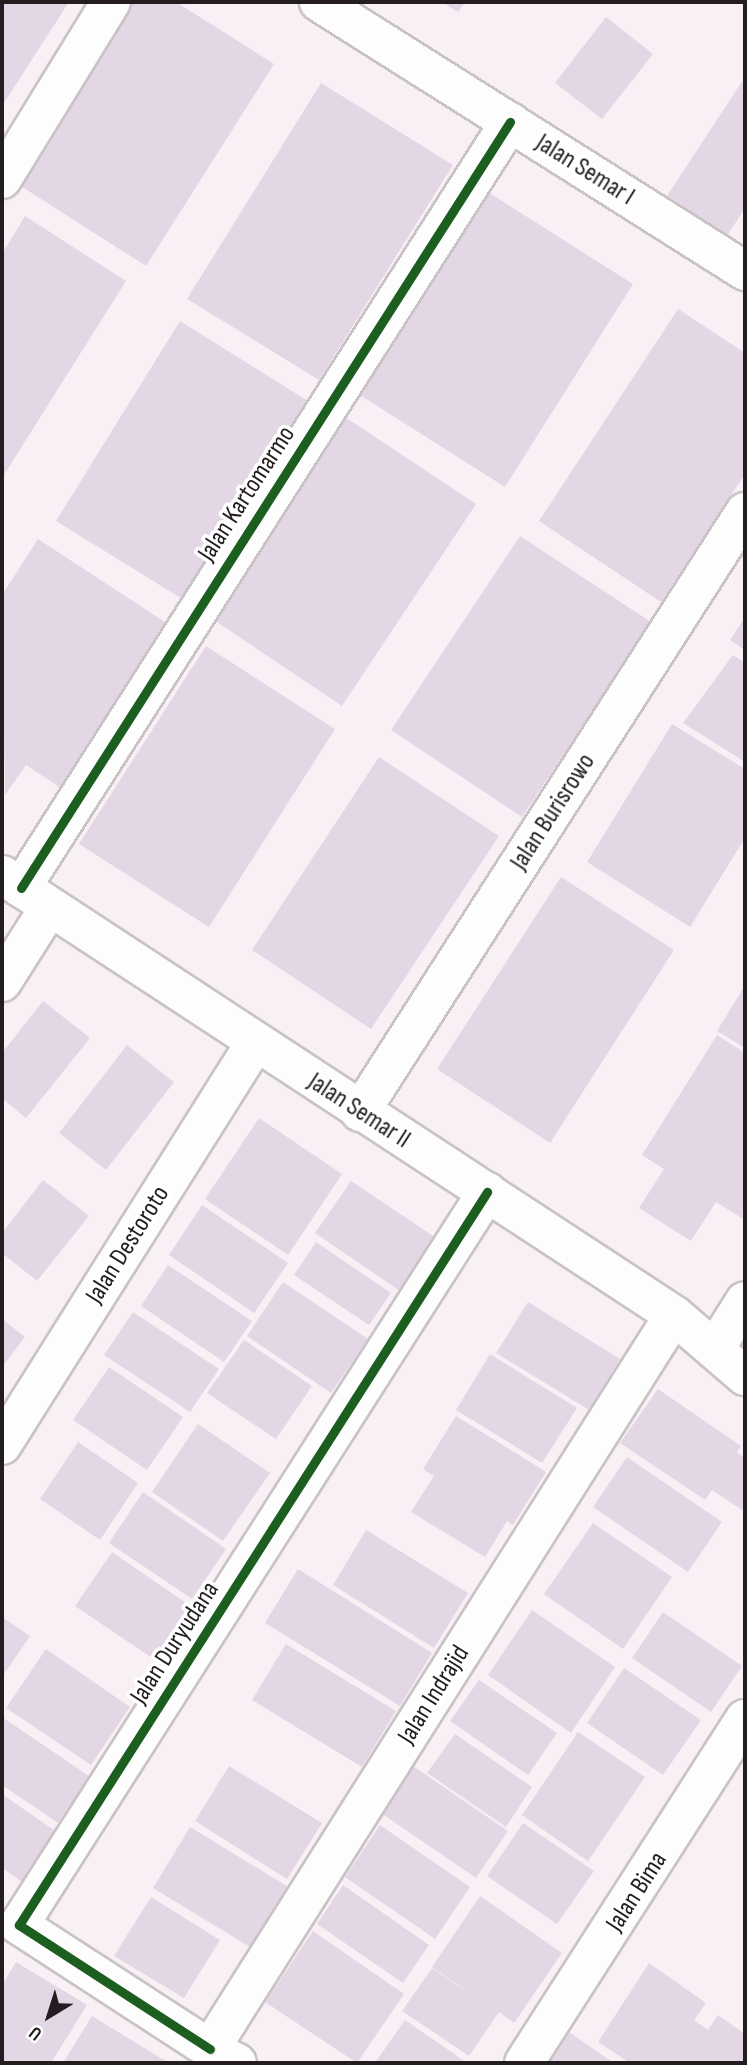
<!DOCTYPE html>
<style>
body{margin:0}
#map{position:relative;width:747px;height:2065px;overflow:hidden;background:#f8f0f4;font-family:"Sofia Sans Condensed",sans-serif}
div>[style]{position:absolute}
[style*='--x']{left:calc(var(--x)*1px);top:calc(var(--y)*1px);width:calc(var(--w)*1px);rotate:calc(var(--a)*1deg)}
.building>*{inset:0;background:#e4d7e5}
.roads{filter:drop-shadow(2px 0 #c9c3c6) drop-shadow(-2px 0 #c9c3c6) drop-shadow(0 2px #c9c3c6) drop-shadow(0 -2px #c9c3c6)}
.minor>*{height:38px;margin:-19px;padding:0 19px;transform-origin:19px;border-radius:19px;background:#fefdfd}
.cycleway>*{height:9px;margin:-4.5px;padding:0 4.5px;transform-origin:4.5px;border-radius:4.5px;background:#1b5e20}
span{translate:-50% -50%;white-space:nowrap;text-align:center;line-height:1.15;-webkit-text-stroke:7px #fff;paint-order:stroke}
.street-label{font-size:26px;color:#231d20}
.frame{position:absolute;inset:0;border:4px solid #231d20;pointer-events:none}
.north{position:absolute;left:14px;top:1981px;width:70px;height:70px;-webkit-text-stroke:5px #fff;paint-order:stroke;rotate:218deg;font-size:19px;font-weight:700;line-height:28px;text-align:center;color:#231d20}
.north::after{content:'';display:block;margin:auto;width:24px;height:32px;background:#231d20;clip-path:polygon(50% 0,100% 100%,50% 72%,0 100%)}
</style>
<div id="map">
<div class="building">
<i style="clip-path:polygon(2px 2px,69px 2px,2px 106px)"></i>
<i style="clip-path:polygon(131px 2px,176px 2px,274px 64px,146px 266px,16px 183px)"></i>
<i style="clip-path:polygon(442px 2px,465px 2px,458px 12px)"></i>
<i style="clip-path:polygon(606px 17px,653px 54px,602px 119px,555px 83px)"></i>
<i style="clip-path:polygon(745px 77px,745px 208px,725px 239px,665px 199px)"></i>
<i style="clip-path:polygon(321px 83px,453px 165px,319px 380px,187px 299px)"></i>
<i style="clip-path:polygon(483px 189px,633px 284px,505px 487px,355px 392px)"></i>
<i style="clip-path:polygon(25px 216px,126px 281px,2px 478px,2px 254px)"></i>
<i style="clip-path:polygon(678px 309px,745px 353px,745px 474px,661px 602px,539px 521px)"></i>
<i style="clip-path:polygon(180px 321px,308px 401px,184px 600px,56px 521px)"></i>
<i style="clip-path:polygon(342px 415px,476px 504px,342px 706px,208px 616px)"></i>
<i style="clip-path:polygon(520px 536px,651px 622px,522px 817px,391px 730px)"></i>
<i style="clip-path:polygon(38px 539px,168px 624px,61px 788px,26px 765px,5px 795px,2px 595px)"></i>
<i style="clip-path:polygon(745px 617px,745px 650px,730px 640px)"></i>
<i style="clip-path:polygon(206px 646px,335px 729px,209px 927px,79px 844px)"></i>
<i style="clip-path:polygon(733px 655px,745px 663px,745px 762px,683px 723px)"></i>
<i style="clip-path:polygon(672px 724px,745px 769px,745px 838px,690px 927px,587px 862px)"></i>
<i style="clip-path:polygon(379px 757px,499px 836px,371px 1029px,252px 950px)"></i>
<i style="clip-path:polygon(561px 877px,674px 950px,550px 1143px,437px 1069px)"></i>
<i style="clip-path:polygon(745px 985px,745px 1048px,717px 1031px)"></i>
<i style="clip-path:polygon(43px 1001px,90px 1038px,26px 1118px,2px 1098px,2px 1053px)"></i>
<i style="clip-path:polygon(717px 1035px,745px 1053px,745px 1220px,716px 1202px,691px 1241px,639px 1208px,664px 1169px,642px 1155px)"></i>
<i style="clip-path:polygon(127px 1045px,174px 1082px,106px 1170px,59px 1133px)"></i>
<i style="clip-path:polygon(259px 1118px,342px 1174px,288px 1255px,205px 1199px)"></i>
<i style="clip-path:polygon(43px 1180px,89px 1216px,37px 1281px,2px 1253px,2px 1233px)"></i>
<i style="clip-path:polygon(351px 1181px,436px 1238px,400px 1291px,315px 1233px)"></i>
<i style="clip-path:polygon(202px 1205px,288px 1263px,254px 1313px,169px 1255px)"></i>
<i style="clip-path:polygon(316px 1242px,391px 1293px,369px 1325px,294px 1275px)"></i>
<i style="clip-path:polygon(168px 1265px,252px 1321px,224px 1362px,141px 1306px)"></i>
<i style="clip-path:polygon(283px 1282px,368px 1339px,331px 1393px,247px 1336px)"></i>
<i style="clip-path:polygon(528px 1302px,620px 1359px,589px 1410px,496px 1353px)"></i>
<i style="clip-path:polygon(133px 1312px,219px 1369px,190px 1412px,104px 1355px)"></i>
<i style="clip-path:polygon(2px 1319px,25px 1337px,2px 1367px)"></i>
<i style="clip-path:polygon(244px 1340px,312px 1386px,276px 1439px,207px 1393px)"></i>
<i style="clip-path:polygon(490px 1354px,577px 1408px,542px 1463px,456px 1410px)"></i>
<i style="clip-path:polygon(109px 1367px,183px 1417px,147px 1470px,73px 1420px)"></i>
<i style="clip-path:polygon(658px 1389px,741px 1446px,737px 1452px,745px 1458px,745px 1512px,712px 1490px,705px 1500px,620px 1443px)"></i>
<i style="clip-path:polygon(456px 1416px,546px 1472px,513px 1525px,507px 1521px,485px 1557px,411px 1512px,434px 1476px,423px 1469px)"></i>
<i style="clip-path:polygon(198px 1424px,270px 1473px,223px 1541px,152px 1492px)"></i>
<i style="clip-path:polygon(78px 1442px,138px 1483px,100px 1540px,40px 1499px)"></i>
<i style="clip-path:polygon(627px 1457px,722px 1522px,688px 1572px,593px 1507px)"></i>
<i style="clip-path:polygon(143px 1492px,226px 1549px,192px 1599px,109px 1543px)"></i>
<i style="clip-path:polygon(593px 1523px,672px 1577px,623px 1649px,544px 1594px)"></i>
<i style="clip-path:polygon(366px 1530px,468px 1593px,434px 1648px,333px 1585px)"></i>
<i style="clip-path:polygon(112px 1552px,192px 1607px,155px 1660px,75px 1606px)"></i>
<i style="clip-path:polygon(298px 1569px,432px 1653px,400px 1706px,265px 1623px)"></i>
<i style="clip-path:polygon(532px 1610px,615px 1667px,571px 1733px,488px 1675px)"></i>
<i style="clip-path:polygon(663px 1612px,742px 1666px,711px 1712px,632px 1658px)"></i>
<i style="clip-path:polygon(2px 1617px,30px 1636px,2px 1677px)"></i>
<i style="clip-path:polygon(286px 1644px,396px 1711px,362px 1767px,252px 1700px)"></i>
<i style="clip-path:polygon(46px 1649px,130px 1707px,91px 1765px,6px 1708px)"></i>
<i style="clip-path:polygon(624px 1668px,701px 1720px,663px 1775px,587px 1723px)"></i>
<i style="clip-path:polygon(479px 1680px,557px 1733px,528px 1775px,450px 1721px)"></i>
<i style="clip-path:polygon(2px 1717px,89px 1776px,58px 1823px,2px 1785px)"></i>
<i style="clip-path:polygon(578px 1732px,645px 1777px,588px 1861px,522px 1815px)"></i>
<i style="clip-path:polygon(455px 1734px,532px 1787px,506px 1827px,427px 1773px)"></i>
<i style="clip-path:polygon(407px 1762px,508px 1831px,476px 1878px,375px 1809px)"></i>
<i style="clip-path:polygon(229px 1766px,322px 1823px,287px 1879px,195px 1821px)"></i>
<i style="clip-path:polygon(2px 1794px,61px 1835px,27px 1885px,2px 1868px)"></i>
<i style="clip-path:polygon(523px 1823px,594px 1871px,557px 1924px,487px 1876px)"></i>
<i style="clip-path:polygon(380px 1825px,470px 1887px,435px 1939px,345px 1877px)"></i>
<i style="clip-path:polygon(190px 1827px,287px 1886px,250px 1947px,153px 1888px)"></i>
<i style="clip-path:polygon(343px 1885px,429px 1945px,403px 1983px,317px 1924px)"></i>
<i style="clip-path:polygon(480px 1896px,562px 1953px,514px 2023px,499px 2012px,469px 2056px,402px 2011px,432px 1968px,484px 2003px,432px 1967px)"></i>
<i style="clip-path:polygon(151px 1897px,220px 1940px,184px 1998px,114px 1956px)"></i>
<i style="clip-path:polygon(313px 1931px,404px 1994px,357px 2063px,265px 2002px)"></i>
<i style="clip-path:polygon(16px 1962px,87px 2005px,51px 2063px,2px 2063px,2px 1985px)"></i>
<i style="clip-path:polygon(649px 1963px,706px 2003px,694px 2020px,708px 2030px,718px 2015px,745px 2034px,744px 2063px,630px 2063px,598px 2042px)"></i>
<i style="clip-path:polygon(92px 2016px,169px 2063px,63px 2063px)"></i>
<i style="clip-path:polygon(405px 2020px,463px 2060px,461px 2063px,375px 2063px)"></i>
<i style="clip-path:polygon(563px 2028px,614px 2063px,539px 2063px)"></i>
</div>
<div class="roads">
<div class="minor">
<i style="--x:319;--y:2;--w:504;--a:32.27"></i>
<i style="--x:2;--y:179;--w:208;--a:-58.4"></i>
<i style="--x:2;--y:875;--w:803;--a:33.22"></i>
<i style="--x:674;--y:1315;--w:94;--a:40.7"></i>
<i style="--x:21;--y:888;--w:909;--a:-57.45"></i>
<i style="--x:2;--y:982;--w:88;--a:-57.6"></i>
<i style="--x:360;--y:1112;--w:713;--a:-57.31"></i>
<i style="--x:716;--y:1347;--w:54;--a:-57.8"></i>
<i style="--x:2;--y:1445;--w:474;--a:-57.8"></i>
<i style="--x:210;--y:2049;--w:228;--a:-147"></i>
<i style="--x:19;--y:1925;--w:870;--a:-57.44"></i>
<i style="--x:237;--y:2063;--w:30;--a:-153"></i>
<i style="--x:210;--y:2049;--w:868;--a:-57.7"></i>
<i style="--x:524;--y:2063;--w:409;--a:-57.3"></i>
</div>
</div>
<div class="cycleway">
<i style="--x:21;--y:888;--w:909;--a:-57.45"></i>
<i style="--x:210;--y:2049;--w:228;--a:-147"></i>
<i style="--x:19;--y:1925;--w:870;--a:-57.44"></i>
</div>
<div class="street-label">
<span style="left:585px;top:170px;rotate:32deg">Jalan Semar I</span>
<span style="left:247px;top:494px;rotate:-57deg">Jalan Kartomarmo</span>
<span style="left:553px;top:812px;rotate:-57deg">Jalan Burisrowo</span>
<span style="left:359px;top:1111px;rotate:33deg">Jalan Semar II</span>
<span style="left:128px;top:1245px;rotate:-58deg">Jalan Destoroto</span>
<span style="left:175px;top:1643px;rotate:-57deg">Jalan Duryudana</span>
<span style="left:434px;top:1695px;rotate:-58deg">Jalan Indrajid</span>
<span style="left:637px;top:1892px;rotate:-57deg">Jalan Bima</span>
</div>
<div class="frame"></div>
<div class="north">U</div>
</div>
